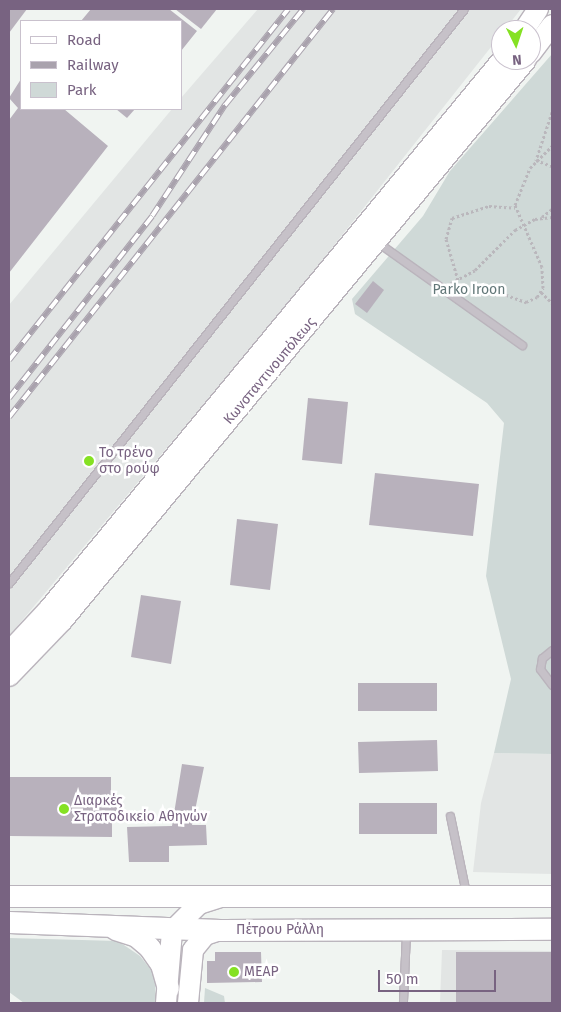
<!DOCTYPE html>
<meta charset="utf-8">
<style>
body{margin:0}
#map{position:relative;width:561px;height:1012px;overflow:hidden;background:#f0f4f1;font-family:"Fira Sans",sans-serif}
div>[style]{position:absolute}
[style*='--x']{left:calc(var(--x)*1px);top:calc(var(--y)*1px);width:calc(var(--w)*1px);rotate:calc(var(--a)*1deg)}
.built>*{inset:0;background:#e2e5e4}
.green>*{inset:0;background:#cfd9d7}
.building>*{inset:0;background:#b8b1bc}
.path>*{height:3px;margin-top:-1.5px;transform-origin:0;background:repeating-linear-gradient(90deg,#bab7bc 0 2.5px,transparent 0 5px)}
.roads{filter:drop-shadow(1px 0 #bab4bc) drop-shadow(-1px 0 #bab4bc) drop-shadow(0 1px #bab4bc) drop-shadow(0 -1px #bab4bc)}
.service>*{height:7px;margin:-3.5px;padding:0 3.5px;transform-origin:3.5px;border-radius:3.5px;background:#c6c1c8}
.secondary>*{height:20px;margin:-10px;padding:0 10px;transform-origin:10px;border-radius:10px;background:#fff}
.primary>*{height:21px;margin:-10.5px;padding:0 10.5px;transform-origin:10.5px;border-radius:10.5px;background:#fff}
.rail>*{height:5.5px;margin-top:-2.75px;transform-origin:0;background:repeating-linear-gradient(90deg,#fff 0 11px,#a9a2ad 0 22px);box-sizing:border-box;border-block:1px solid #a9a2ad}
.dots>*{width:14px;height:14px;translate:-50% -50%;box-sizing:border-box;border:2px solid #fff;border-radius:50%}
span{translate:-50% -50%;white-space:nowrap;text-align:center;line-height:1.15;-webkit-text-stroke:5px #fff;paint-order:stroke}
.park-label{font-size:14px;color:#627778}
.street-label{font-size:14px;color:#786381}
.poi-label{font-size:14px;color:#786381}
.left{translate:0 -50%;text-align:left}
.frame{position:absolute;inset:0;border:10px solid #786381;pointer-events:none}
.legend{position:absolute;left:20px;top:20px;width:162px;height:90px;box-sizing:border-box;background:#fff;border:1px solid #c9c1cd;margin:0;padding:6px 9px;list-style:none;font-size:15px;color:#786381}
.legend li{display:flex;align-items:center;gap:10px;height:25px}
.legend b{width:25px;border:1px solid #c9c1cd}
.north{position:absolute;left:491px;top:20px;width:50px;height:50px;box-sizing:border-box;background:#fff;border:1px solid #c9c1cd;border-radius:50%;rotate:176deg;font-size:14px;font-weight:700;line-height:20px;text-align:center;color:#786381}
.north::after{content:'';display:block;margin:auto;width:18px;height:22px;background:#85e123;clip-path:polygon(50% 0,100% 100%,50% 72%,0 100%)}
.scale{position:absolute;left:378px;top:970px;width:118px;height:22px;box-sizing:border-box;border:2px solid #786381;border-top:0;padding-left:6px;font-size:15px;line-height:18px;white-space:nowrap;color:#786381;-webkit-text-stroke:4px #fff;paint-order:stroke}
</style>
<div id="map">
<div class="built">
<i style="clip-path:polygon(258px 9px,521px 9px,290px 301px,9px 636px,9px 305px,172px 109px,181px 109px,181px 98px)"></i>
<i style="clip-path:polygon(494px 753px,552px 754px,552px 874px,473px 872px,481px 803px)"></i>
<i style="clip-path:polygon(442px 950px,552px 951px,552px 1003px,440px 1003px)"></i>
</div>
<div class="green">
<i style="clip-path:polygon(552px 54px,552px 754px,494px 753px,511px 679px,486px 576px,504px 423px,487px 403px,355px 314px,352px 299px,423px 216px,450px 171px)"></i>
<i style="clip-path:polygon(9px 938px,118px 941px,140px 956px,155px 975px,156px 1003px,24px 1003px,9px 992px)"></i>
<i style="clip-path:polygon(205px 988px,224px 996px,225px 1003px,204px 1003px)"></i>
</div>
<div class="building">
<i style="clip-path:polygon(9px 9px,27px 9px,9px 33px)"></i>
<i style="clip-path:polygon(91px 9px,169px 9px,197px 31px,181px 51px,181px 21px,81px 21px)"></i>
<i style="clip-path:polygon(175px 9px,217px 9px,201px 29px)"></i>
<i style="clip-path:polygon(21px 79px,21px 109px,64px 109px,108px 146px,9px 273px,9px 120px,18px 108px,9px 98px)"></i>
<i style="clip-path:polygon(116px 109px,135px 109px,127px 118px)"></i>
<i style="clip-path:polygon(373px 281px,384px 290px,367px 313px,355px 304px)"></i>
<i style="clip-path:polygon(308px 398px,348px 402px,342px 464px,302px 460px)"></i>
<i style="clip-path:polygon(375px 473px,479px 484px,473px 536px,369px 525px)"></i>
<i style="clip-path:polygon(237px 519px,278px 524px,270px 590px,230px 585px)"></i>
<i style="clip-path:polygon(141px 595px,181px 601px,171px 664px,131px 657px)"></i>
<i style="clip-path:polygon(358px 683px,437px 683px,437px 711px,358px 711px)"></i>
<i style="clip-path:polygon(437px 740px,438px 771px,359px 773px,358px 742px)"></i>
<i style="clip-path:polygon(182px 764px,204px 767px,192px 825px,206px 825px,207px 845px,169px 846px,169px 862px,129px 862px,127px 827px,172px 826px)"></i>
<i style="clip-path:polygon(9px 777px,111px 777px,111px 798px,119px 798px,119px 819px,112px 819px,112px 837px,9px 836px)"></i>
<i style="clip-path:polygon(359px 803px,437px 803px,437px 834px,359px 834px)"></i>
<i style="clip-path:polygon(215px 952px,261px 952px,262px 982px,207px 983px,207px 961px,215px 961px)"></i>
<i style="clip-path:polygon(456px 952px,552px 952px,552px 1003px,456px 1003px)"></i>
</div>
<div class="path">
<i style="--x:552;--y:112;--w:51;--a:108.4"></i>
<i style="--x:536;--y:160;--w:17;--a:21"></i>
<i style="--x:542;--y:217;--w:13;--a:-39"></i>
<i style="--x:458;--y:280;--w:43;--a:-106.3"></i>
<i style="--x:446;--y:239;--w:22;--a:-74"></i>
<i style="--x:452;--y:218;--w:39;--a:-18"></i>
<i style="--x:489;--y:206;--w:26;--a:4"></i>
<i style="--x:451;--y:283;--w:27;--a:-28"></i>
<i style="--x:475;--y:270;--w:57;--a:-45"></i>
<i style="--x:515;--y:230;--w:23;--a:-29"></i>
<i style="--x:535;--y:219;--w:17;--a:-7"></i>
<i style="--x:541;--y:292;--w:16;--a:45"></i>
<i style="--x:501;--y:293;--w:27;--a:20"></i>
<i style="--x:526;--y:302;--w:12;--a:-24"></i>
<i style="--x:537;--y:297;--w:11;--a:-56"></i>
<i style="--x:543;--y:288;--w:21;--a:-93"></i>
<i style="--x:542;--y:267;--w:68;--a:-113.5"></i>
<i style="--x:515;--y:205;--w:40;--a:-68"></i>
<i style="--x:530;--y:168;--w:31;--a:-45"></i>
</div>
<div class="roads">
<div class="service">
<i style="--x:377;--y:242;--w:178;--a:35.4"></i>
<i style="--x:9;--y:583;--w:732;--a:-51.6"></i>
<i style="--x:552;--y:650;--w:13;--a:141"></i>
<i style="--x:542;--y:658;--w:11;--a:100"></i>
<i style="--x:540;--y:669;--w:20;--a:53"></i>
<i style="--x:450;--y:816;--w:79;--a:78.3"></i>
<i style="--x:403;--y:1001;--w:68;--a:-87.5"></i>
</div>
<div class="secondary">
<i style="--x:524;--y:30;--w:25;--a:-56"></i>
<i style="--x:531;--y:53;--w:35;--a:-53"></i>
<i style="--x:9;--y:652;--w:59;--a:-47.1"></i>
<i style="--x:49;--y:609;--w:712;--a:-50.47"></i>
<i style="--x:9;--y:676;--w:76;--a:-46.1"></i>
<i style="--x:62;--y:621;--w:728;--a:-50.41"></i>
<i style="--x:166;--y:1003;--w:72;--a:-85.2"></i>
<i style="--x:172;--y:931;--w:38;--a:-45"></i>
<i style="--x:199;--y:904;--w:23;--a:-18"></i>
<i style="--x:188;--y:1003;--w:53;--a:-84.6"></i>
<i style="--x:193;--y:950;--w:19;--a:-51"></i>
<i style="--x:205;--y:935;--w:16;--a:-18"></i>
</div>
<div class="primary">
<i style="--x:9;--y:896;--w:543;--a:0"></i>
<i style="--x:9;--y:922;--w:211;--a:2.2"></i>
<i style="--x:220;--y:930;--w:332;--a:-0.2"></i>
<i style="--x:115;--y:929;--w:22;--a:18"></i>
<i style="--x:136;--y:936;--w:17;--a:40"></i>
<i style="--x:149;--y:947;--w:21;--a:55"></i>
<i style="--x:161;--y:964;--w:25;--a:74"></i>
</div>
</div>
<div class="rail">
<i style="--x:9;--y:360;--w:448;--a:-51.5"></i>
<i style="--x:9;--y:398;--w:231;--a:-51.8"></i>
<i style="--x:152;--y:216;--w:133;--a:-56.7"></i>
<i style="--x:225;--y:105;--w:124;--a:-50.9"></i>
<i style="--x:9;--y:417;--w:521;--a:-51.55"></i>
</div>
<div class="dots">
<i style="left:89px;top:461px;background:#85e123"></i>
<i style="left:64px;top:809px;background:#85e123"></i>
<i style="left:234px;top:972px;background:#85e123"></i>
</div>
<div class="park-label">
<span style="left:469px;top:290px">Parko Iroon</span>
</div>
<div class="street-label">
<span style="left:270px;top:371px;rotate:-50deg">Κωνσταντινουπόλεως</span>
<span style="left:280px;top:930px">Πέτρου Ράλλη</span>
</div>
<div class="poi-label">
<span class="left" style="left:99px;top:461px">Το τρένο<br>στο ρούφ</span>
<span class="left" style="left:74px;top:809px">Διαρκές<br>Στρατοδικείο Αθηνών</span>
<span class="left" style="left:244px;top:972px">MEAP</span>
</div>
<div class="frame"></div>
<ul class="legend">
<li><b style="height:6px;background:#fff"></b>Road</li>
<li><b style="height:6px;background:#a9a2ad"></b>Railway</li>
<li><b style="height:14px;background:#cfd9d7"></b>Park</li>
</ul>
<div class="north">N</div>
<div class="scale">50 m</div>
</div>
